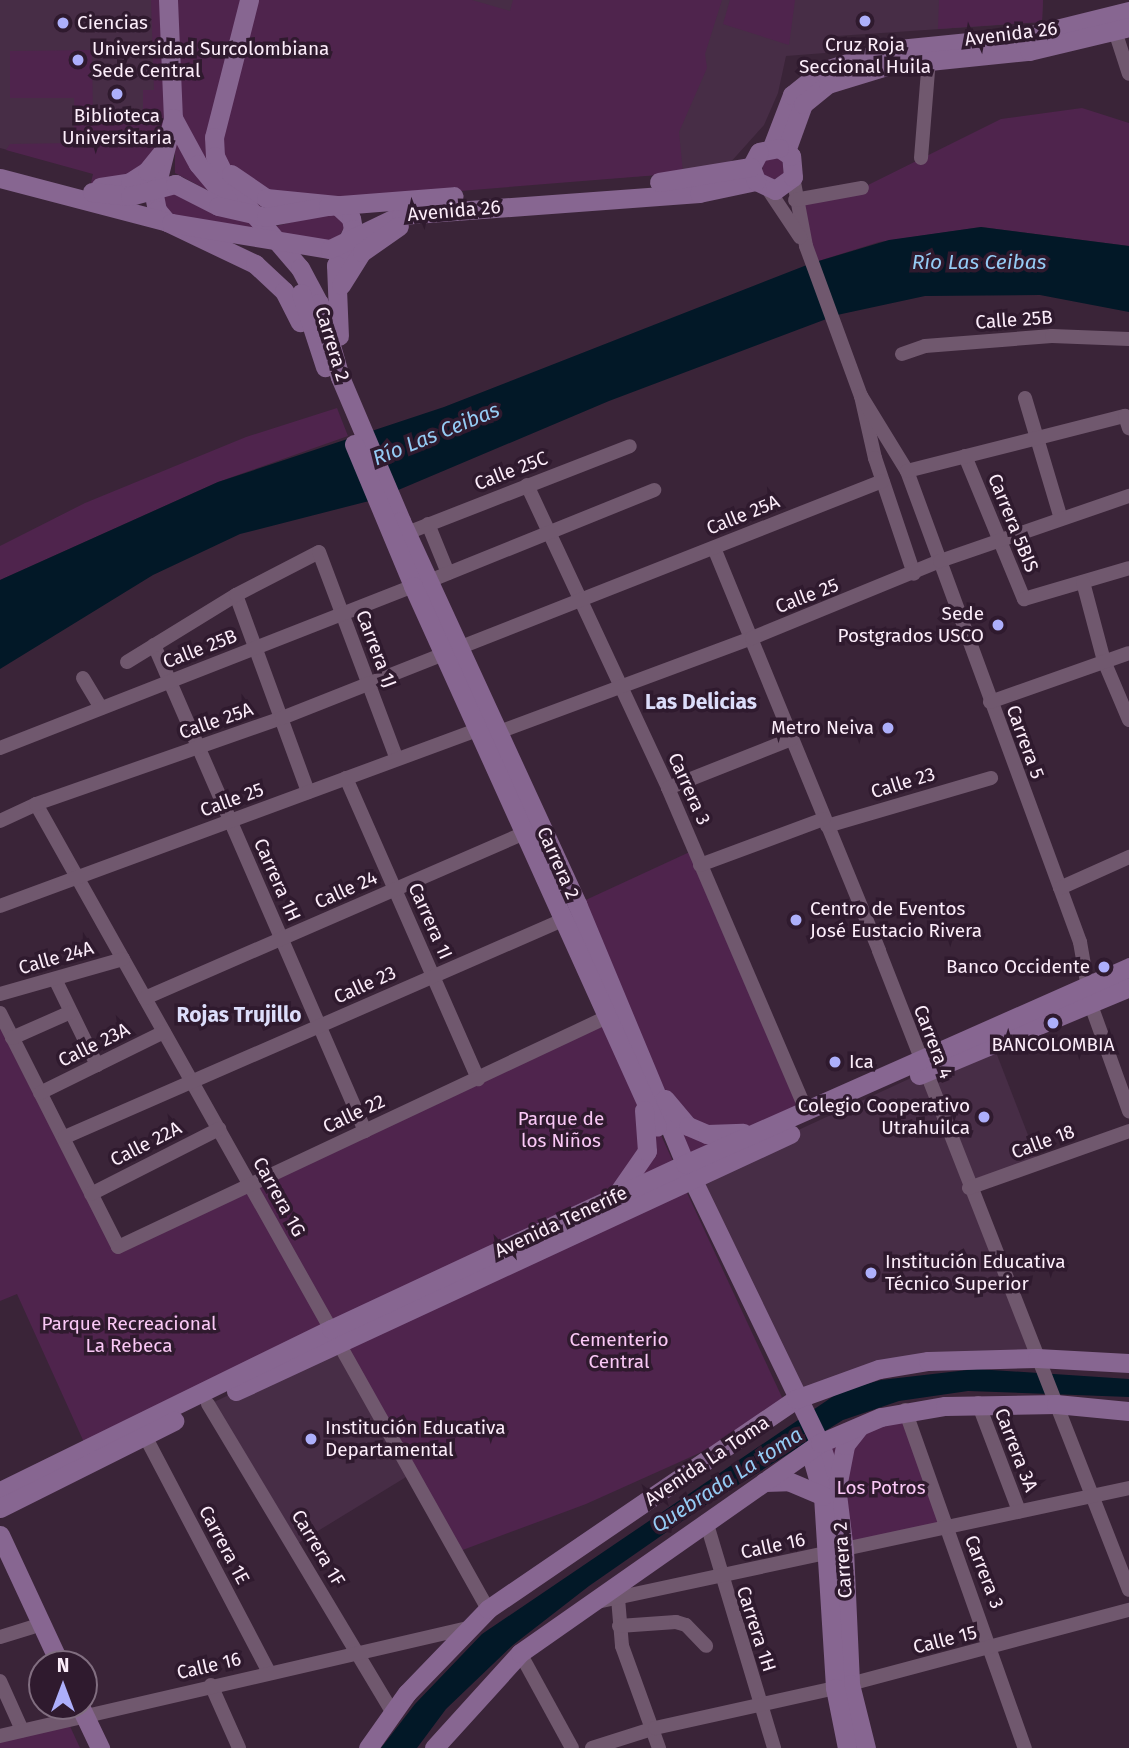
<!DOCTYPE html>
<meta charset="utf-8">
<style>
body{margin:0}
#map{position:relative;width:1129px;height:1748px;overflow:hidden;background:#3a2438;font-family:"Fira Sans",sans-serif}
div>[style]{position:absolute}
[style*='--x']{left:calc(var(--x)*1px);top:calc(var(--y)*1px);width:calc(var(--w)*1px);rotate:calc(var(--a)*1deg)}
.built>*{inset:0;background:#472d46}
.green>*{inset:0;background:#4f244d}
.water>*{inset:0;background:#021827}
.minor>*{height:14px;margin:-7px;padding:0 7px;transform-origin:7px;border-radius:7px;background:#70586e}
.major>*{height:19px;margin:-9.5px;padding:0 9.5px;transform-origin:9.5px;border-radius:9.5px;background:#876691}
.dots>*{width:19px;height:19px;translate:-50% -50%;box-sizing:border-box;border:4px solid #2f1a2e;border-radius:50%}
span{translate:-50% -50%;white-space:nowrap;text-align:center;line-height:1.15;-webkit-text-stroke:7px #2f1a2e;paint-order:stroke}
.poi-label{font-size:19px;color:#fcedfa}
.left{translate:0 -50%;text-align:left}
.right{translate:-100% -50%;text-align:right}
.street-label{font-size:19px;color:#fcedfa}
.park-label{font-size:19px;color:#fac8f6}
.water-label{font-size:21px;color:#95cbf4;font-style:italic}
.neighbourhood-label{font-size:21px;color:#dcdefb;font-weight:700}
.north{position:absolute;left:28px;top:1650px;width:70px;height:70px;box-sizing:border-box;background:#2f1a2e;border:2px solid #816e80;border-radius:50%;rotate:0deg;font-size:19px;font-weight:700;line-height:28px;text-align:center;color:#fcedfa}
.north::after{content:'';display:block;margin:auto;width:24px;height:32px;background:#adaffb;clip-path:polygon(50% 0,100% 100%,50% 72%,0 100%)}
</style>
<div id="map">
<div class="built">
<i style="clip-path:polygon(0 0,155px 0,159px 120px,93px 173px,0 148px)"></i>
<i style="clip-path:polygon(261px 0,1043px 0,1042px 22px,837px 36px,825px 53px,786px 56px,778px 93px,764px 125px,729px 164px,708px 171px,426px 192px)"></i>
<i style="clip-path:polygon(994px 1047px,1038px 1161px,973px 1185px,931px 1073px)"></i>
<i style="clip-path:polygon(924px 1072px,1037px 1358px,928px 1361px,800px 1401px,692px 1179px)"></i>
<i style="clip-path:polygon(337px 1343px,411px 1474px,295px 1545px,210px 1404px)"></i>
</div>
<div class="green">
<i style="clip-path:polygon(151px 0,472px 0,510px 11px,513px 0,722px 0,705px 54px,707px 68px,679px 132px,683px 173px,298px 204px,224px 179px,263px 208px,211px 192px,175px 173px,175px 121px,146px 170px,89px 191px,93px 174px,6px 150px,10px 144px,74px 143px,74px 98px,10px 98px,10px 51px,92px 50px,93px 119px,143px 118px,143px 90px,154px 90px)"></i>
<i style="clip-path:polygon(730px 0,795px 0,789px 45px,723px 24px)"></i>
<i style="clip-path:polygon(939px 0,1043px 0,1042px 22px,938px 29px)"></i>
<i style="clip-path:polygon(1082px 108px,1129px 123px,1129px 246px,981px 227px,879px 242px,812px 263px,795px 200px,862px 188px,1001px 119px)"></i>
<i style="clip-path:polygon(763px 158px,782px 158px,784px 174px,773px 180px,762px 175px)"></i>
<i style="clip-path:polygon(175px 192px,276px 226px,335px 212px,346px 224px,336px 242px,178px 218px,163px 206px,164px 194px)"></i>
<i style="clip-path:polygon(337px 408px,348px 436px,218px 482px,0 580px,0 546px,85px 503px,246px 437px)"></i>
<i style="clip-path:polygon(694px 850px,807px 1113px,685px 1164px,577px 904px)"></i>
<i style="clip-path:polygon(0 1015px,118px 1252px,607px 1017px,676px 1168px,87px 1449px,17px 1294px,0 1301px)"></i>
<i style="clip-path:polygon(682px 1182px,786px 1406px,724px 1442px,586px 1504px,460px 1551px,337px 1343px)"></i>
<i style="clip-path:polygon(907px 1417px,946px 1525px,844px 1550px,825px 1449px)"></i>
<i style="clip-path:polygon(68px 1722px,80px 1748px,0 1748px,0 1740px)"></i>
</div>
<div class="water">
<i style="clip-path:polygon(981px 227px,1129px 246px,1129px 312px,1040px 295px,925px 296px,837px 315px,609px 401px,377px 499px,240px 534px,153px 575px,0 669px,0 580px,218px 482px,444px 407px,812px 263px,889px 240px)"></i>
<i style="clip-path:polygon(976px 1369px,1129px 1379px,1129px 1397px,968px 1391px,899px 1401px,843px 1420px,704px 1506px,589px 1586px,513px 1645px,446px 1709px,417px 1748px,381px 1748px,415px 1704px,482px 1634px,841px 1391px,881px 1380px)"></i>
</div>
<div class="minor">
<i style="--x:1115;--y:31;--w:45;--a:72"></i>
<i style="--x:921;--y:158;--w:99;--a:-85.4"></i>
<i style="--x:793;--y:177;--w:70;--a:79.3"></i>
<i style="--x:806;--y:246;--w:160;--a:69.9"></i>
<i style="--x:861;--y:396;--w:64;--a:77.3"></i>
<i style="--x:875;--y:458;--w:122;--a:71.4"></i>
<i style="--x:768;--y:189;--w:58;--a:56.3"></i>
<i style="--x:795;--y:200;--w:68;--a:-10.2"></i>
<i style="--x:902;--y:354;--w:24;--a:-19"></i>
<i style="--x:925;--y:346;--w:127;--a:-4.5"></i>
<i style="--x:1052;--y:336;--w:77;--a:2.2"></i>
<i style="--x:861;--y:396;--w:88;--a:58.5"></i>
<i style="--x:907;--y:471;--w:502;--a:69.83"></i>
<i style="--x:1080;--y:942;--w:64;--a:80.1"></i>
<i style="--x:1091;--y:1005;--w:113;--a:70.3"></i>
<i style="--x:1025;--y:398;--w:126;--a:73.4"></i>
<i style="--x:965;--y:456;--w:155;--a:67.6"></i>
<i style="--x:1024;--y:599;--w:109;--a:-16.4"></i>
<i style="--x:907;--y:471;--w:225;--a:-14.2"></i>
<i style="--x:1125;--y:416;--w:13;--a:72"></i>
<i style="--x:527;--y:485;--w:334;--a:65"></i>
<i style="--x:668;--y:788;--w:353;--a:66.8"></i>
<i style="--x:428;--y:524;--w:53;--a:67.8"></i>
<i style="--x:407;--y:533;--w:239;--a:-21.3"></i>
<i style="--x:714;--y:548;--w:435;--a:67.7"></i>
<i style="--x:879;--y:951;--w:686;--a:68.63"></i>
<i style="--x:429;--y:581;--w:243;--a:-22"></i>
<i style="--x:1083;--y:582;--w:82;--a:75.1"></i>
<i style="--x:1104;--y:661;--w:64;--a:67"></i>
<i style="--x:236;--y:595;--w:210;--a:69.9"></i>
<i style="--x:154;--y:645;--w:530;--a:66.53"></i>
<i style="--x:461;--y:647;--w:453;--a:-21.5"></i>
<i style="--x:127;--y:662;--w:128;--a:-31.6"></i>
<i style="--x:236;--y:595;--w:93;--a:-27.4"></i>
<i style="--x:319;--y:552;--w:221;--a:69.4"></i>
<i style="--x:83;--y:678;--w:35;--a:59"></i>
<i style="--x:990;--y:702;--w:147;--a:-19.4"></i>
<i style="--x:499;--y:732;--w:270;--a:-20.4"></i>
<i style="--x:752;--y:638;--w:203;--a:-22.3"></i>
<i style="--x:940;--y:561;--w:200;--a:-19"></i>
<i style="--x:0;--y:748;--w:444;--a:-21.4"></i>
<i style="--x:346;--y:778;--w:329;--a:66.3"></i>
<i style="--x:668;--y:788;--w:133;--a:-21.6"></i>
<i style="--x:36;--y:804;--w:923;--a:60.69"></i>
<i style="--x:0;--y:821;--w:40;--a:-25"></i>
<i style="--x:36;--y:804;--w:261;--a:-19.3"></i>
<i style="--x:282;--y:718;--w:174;--a:-21.6"></i>
<i style="--x:827;--y:826;--w:171;--a:-16.3"></i>
<i style="--x:700;--y:865;--w:132;--a:-20.4"></i>
<i style="--x:1060;--y:888;--w:76;--a:-24.2"></i>
<i style="--x:0;--y:906;--w:508;--a:-20.25"></i>
<i style="--x:55;--y:979;--w:96;--a:64"></i>
<i style="--x:0;--y:994;--w:128;--a:-15.9"></i>
<i style="--x:145;--y:998;--w:413;--a:-23.5"></i>
<i style="--x:0;--y:1013;--w:262;--a:63.2"></i>
<i style="--x:118;--y:1247;--w:540;--a:-25.19"></i>
<i style="--x:12;--y:1038;--w:64;--a:-23.8"></i>
<i style="--x:40;--y:1093;--w:138;--a:-26.2"></i>
<i style="--x:65;--y:1137;--w:545;--a:-23.56"></i>
<i style="--x:969;--y:1188;--w:170;--a:-19.6"></i>
<i style="--x:91;--y:1194;--w:144;--a:-26.9"></i>
<i style="--x:978;--y:1403;--w:116;--a:69.2"></i>
<i style="--x:208;--y:1404;--w:359;--a:59.1"></i>
<i style="--x:905;--y:1410;--w:359;--a:70.5"></i>
<i style="--x:145;--y:1436;--w:267;--a:62.3"></i>
<i style="--x:706;--y:1521;--w:237;--a:73.3"></i>
<i style="--x:618;--y:1598;--w:48;--a:85.2"></i>
<i style="--x:622;--y:1646;--w:109;--a:70.1"></i>
<i style="--x:597;--y:1602;--w:544;--a:-12.09"></i>
<i style="--x:619;--y:1626;--w:57;--a:-4"></i>
<i style="--x:676;--y:1622;--w:10;--a:17"></i>
<i style="--x:686;--y:1625;--w:29;--a:46"></i>
<i style="--x:0;--y:1637;--w:34;--a:-17"></i>
<i style="--x:520;--y:1653;--w:108;--a:61.3"></i>
<i style="--x:0;--y:1681;--w:54;--a:65.8"></i>
<i style="--x:850;--y:1684;--w:289;--a:-14.9"></i>
<i style="--x:211;--y:1685;--w:69;--a:66"></i>
<i style="--x:0;--y:1736;--w:481;--a:-13"></i>
<i style="--x:592;--y:1748;--w:66;--a:-17.6"></i>
<i style="--x:655;--y:1728;--w:184;--a:-12.5"></i>
</div>
<div class="major">
<i style="--x:168;--y:0;--w:118;--a:87.6"></i>
<i style="--x:173;--y:118;--w:79;--a:103.9"></i>
<i style="--x:154;--y:195;--w:15;--a:79"></i>
<i style="--x:157;--y:210;--w:16;--a:50"></i>
<i style="--x:167;--y:222;--w:98;--a:25.5"></i>
<i style="--x:255;--y:264;--w:40;--a:43"></i>
<i style="--x:284;--y:291;--w:35;--a:63"></i>
<i style="--x:249;--y:0;--w:141;--a:104.3"></i>
<i style="--x:214;--y:137;--w:19;--a:87"></i>
<i style="--x:215;--y:156;--w:32;--a:64"></i>
<i style="--x:229;--y:185;--w:109;--a:49.5"></i>
<i style="--x:300;--y:268;--w:40;--a:62"></i>
<i style="--x:319;--y:303;--w:77;--a:74.2"></i>
<i style="--x:340;--y:377;--w:156;--a:67"></i>
<i style="--x:401;--y:521;--w:422;--a:65.3"></i>
<i style="--x:577;--y:904;--w:282;--a:67.4"></i>
<i style="--x:685;--y:1164;--w:310;--a:64.2"></i>
<i style="--x:820;--y:1443;--w:54;--a:71.6"></i>
<i style="--x:837;--y:1494;--w:56;--a:82.9"></i>
<i style="--x:844;--y:1550;--w:134;--a:87.4"></i>
<i style="--x:850;--y:1684;--w:66;--a:76"></i>
<i style="--x:173;--y:118;--w:52;--a:61.5"></i>
<i style="--x:198;--y:164;--w:47;--a:50.2"></i>
<i style="--x:772;--y:147;--w:56;--a:-69"></i>
<i style="--x:792;--y:95;--w:38;--a:-39"></i>
<i style="--x:822;--y:71;--w:70;--a:-17.4"></i>
<i style="--x:889;--y:50;--w:140;--a:-5.8"></i>
<i style="--x:1028;--y:36;--w:104;--a:-13.9"></i>
<i style="--x:786;--y:151;--w:50;--a:-70.1"></i>
<i style="--x:803;--y:104;--w:32;--a:-39"></i>
<i style="--x:828;--y:84;--w:65;--a:-17"></i>
<i style="--x:890;--y:65;--w:140;--a:-5.8"></i>
<i style="--x:1029;--y:51;--w:103;--a:-13.5"></i>
<i style="--x:231;--y:174;--w:42;--a:34.4"></i>
<i style="--x:266;--y:198;--w:71;--a:5.6"></i>
<i style="--x:337;--y:205;--w:19;--a:43"></i>
<i style="--x:351;--y:218;--w:11;--a:80"></i>
<i style="--x:353;--y:229;--w:40;--a:115"></i>
<i style="--x:336;--y:265;--w:71;--a:87.6"></i>
<i style="--x:0;--y:178;--w:177;--a:14.7"></i>
<i style="--x:171;--y:223;--w:161;--a:9.3"></i>
<i style="--x:330;--y:249;--w:79;--a:-25.6"></i>
<i style="--x:401;--y:215;--w:299;--a:-4.2"></i>
<i style="--x:699;--y:193;--w:58;--a:-11.9"></i>
<i style="--x:756;--y:181;--w:21;--a:25"></i>
<i style="--x:775;--y:190;--w:22;--a:-36"></i>
<i style="--x:793;--y:177;--w:21;--a:-95"></i>
<i style="--x:791;--y:156;--w:14;--a:-146"></i>
<i style="--x:779;--y:148;--w:20;--a:169"></i>
<i style="--x:759;--y:152;--w:17;--a:118"></i>
<i style="--x:751;--y:167;--w:15;--a:70"></i>
<i style="--x:659;--y:182;--w:93;--a:-9.3"></i>
<i style="--x:100;--y:187;--w:30;--a:-9"></i>
<i style="--x:130;--y:182;--w:20;--a:-33"></i>
<i style="--x:147;--y:171;--w:27;--a:-51"></i>
<i style="--x:92;--y:192;--w:38;--a:6"></i>
<i style="--x:130;--y:196;--w:47;--a:-14.9"></i>
<i style="--x:175;--y:184;--w:48;--a:27.1"></i>
<i style="--x:218;--y:206;--w:49;--a:12.9"></i>
<i style="--x:266;--y:217;--w:63;--a:-10.1"></i>
<i style="--x:328;--y:206;--w:126;--a:-4.5"></i>
<i style="--x:341;--y:285;--w:39;--a:-58"></i>
<i style="--x:362;--y:252;--w:45;--a:-35.1"></i>
<i style="--x:301;--y:293;--w:78;--a:72"></i>
<i style="--x:354;--y:444;--w:154;--a:67.4"></i>
<i style="--x:413;--y:586;--w:593;--a:65.72"></i>
<i style="--x:919;--y:1075;--w:228;--a:-22.7"></i>
<i style="--x:665;--y:1099;--w:35;--a:50"></i>
<i style="--x:688;--y:1126;--w:21;--a:23"></i>
<i style="--x:707;--y:1134;--w:36;--a:-2"></i>
<i style="--x:618;--y:1193;--w:51;--a:-55.4"></i>
<i style="--x:647;--y:1151;--w:41;--a:-94.2"></i>
<i style="--x:236;--y:1391;--w:611;--a:-24.89"></i>
<i style="--x:812;--y:1458;--w:40;--a:74"></i>
<i style="--x:823;--y:1496;--w:192;--a:86.4"></i>
<i style="--x:835;--y:1688;--w:61;--a:78.7"></i>
<i style="--x:764;--y:1482;--w:24;--a:-2"></i>
<i style="--x:788;--y:1481;--w:38;--a:23"></i>
<i style="--x:838;--y:1482;--w:38;--a:-79"></i>
<i style="--x:845;--y:1445;--w:23;--a:-52"></i>
<i style="--x:0;--y:1491;--w:369;--a:-26.1"></i>
<i style="--x:331;--y:1329;--w:391;--a:-25"></i>
<i style="--x:685;--y:1164;--w:486;--a:-23.9"></i>
<i style="--x:0;--y:1508;--w:195;--a:-26.6"></i>
<i style="--x:0;--y:1535;--w:142;--a:65.1"></i>
<i style="--x:80;--y:1706;--w:47;--a:64.5"></i>
<i style="--x:368;--y:1748;--w:67;--a:-54.7"></i>
<i style="--x:407;--y:1693;--w:117;--a:-46"></i>
<i style="--x:488;--y:1609;--w:373;--a:-34.3"></i>
<i style="--x:796;--y:1399;--w:88;--a:-19.9"></i>
<i style="--x:879;--y:1369;--w:50;--a:-9.3"></i>
<i style="--x:928;--y:1361;--w:109;--a:-1.6"></i>
<i style="--x:1037;--y:1358;--w:92;--a:3.1"></i>
<i style="--x:434;--y:1748;--w:128;--a:-47.8"></i>
<i style="--x:520;--y:1653;--w:366;--a:-35"></i>
<i style="--x:820;--y:1443;--w:66;--a:-23.1"></i>
<i style="--x:881;--y:1417;--w:65;--a:-9.8"></i>
<i style="--x:945;--y:1406;--w:111;--a:-1"></i>
<i style="--x:1056;--y:1404;--w:73;--a:5.5"></i>
</div>
<div class="dots">
<i style="left:865px;top:21px;background:#adaffb"></i>
<i style="left:63px;top:23px;background:#adaffb"></i>
<i style="left:78px;top:60px;background:#adaffb"></i>
<i style="left:117px;top:94px;background:#adaffb"></i>
<i style="left:998px;top:625px;background:#adaffb"></i>
<i style="left:888px;top:728px;background:#adaffb"></i>
<i style="left:796px;top:920px;background:#adaffb"></i>
<i style="left:1104px;top:967px;background:#adaffb"></i>
<i style="left:1053px;top:1023px;background:#adaffb"></i>
<i style="left:835px;top:1062px;background:#adaffb"></i>
<i style="left:984px;top:1117px;background:#adaffb"></i>
<i style="left:871px;top:1273px;background:#adaffb"></i>
<i style="left:311px;top:1439px;background:#adaffb"></i>
</div>
<div class="poi-label">
<span class="left" style="left:77px;top:23px">Ciencias</span>
<span style="left:865px;top:56px">Cruz Roja<br>Seccional Huila</span>
<span class="left" style="left:92px;top:60px">Universidad Surcolombiana<br>Sede Central</span>
<span style="left:117px;top:127px">Biblioteca<br>Universitaria</span>
<span class="right" style="left:984px;top:625px">Sede<br>Postgrados USCO</span>
<span class="right" style="left:874px;top:728px">Metro Neiva</span>
<span class="left" style="left:810px;top:920px">Centro de Eventos<br>José Eustacio Rivera</span>
<span class="right" style="left:1090px;top:967px">Banco Occidente</span>
<span style="left:1053px;top:1045px">BANCOLOMBIA</span>
<span class="left" style="left:849px;top:1062px">Ica</span>
<span class="right" style="left:970px;top:1117px">Colegio Cooperativo<br>Utrahuilca</span>
<span class="left" style="left:885px;top:1273px">Institución Educativa<br>Técnico Superior</span>
<span class="left" style="left:325px;top:1439px">Institución Educativa<br>Departamental</span>
</div>
<div class="street-label">
<span style="left:1011px;top:34px;rotate:-7deg">Avenida 26</span>
<span style="left:454px;top:211px;rotate:-5deg">Avenida 26</span>
<span style="left:1014px;top:320px;rotate:-4deg">Calle 25B</span>
<span style="left:332px;top:344px;rotate:73deg">Carrera 2</span>
<span style="left:511px;top:471px;rotate:-21deg">Calle 25C</span>
<span style="left:743px;top:515px;rotate:-22deg">Calle 25A</span>
<span style="left:1013px;top:523px;rotate:68deg">Carrera 5BIS</span>
<span style="left:807px;top:596px;rotate:-21deg">Calle 25</span>
<span style="left:200px;top:649px;rotate:-21deg">Calle 25B</span>
<span style="left:376px;top:649px;rotate:69deg">Carrera 1J</span>
<span style="left:216px;top:721px;rotate:-19deg">Calle 25A</span>
<span style="left:1025px;top:742px;rotate:70deg">Carrera 5</span>
<span style="left:903px;top:783px;rotate:-17deg">Calle 23</span>
<span style="left:689px;top:789px;rotate:66deg">Carrera 3</span>
<span style="left:232px;top:800px;rotate:-20deg">Calle 25</span>
<span style="left:558px;top:863px;rotate:66deg">Carrera 2</span>
<span style="left:277px;top:880px;rotate:66deg">Carrera 1H</span>
<span style="left:346px;top:890px;rotate:-24deg">Calle 24</span>
<span style="left:430px;top:921px;rotate:66deg">Carrera 1I</span>
<span style="left:56px;top:958px;rotate:-16deg">Calle 24A</span>
<span style="left:365px;top:985px;rotate:-24deg">Calle 23</span>
<span style="left:933px;top:1042px;rotate:69deg">Carrera 4</span>
<span style="left:94px;top:1045px;rotate:-26deg">Calle 23A</span>
<span style="left:354px;top:1114px;rotate:-25deg">Calle 22</span>
<span style="left:1043px;top:1142px;rotate:-20deg">Calle 18</span>
<span style="left:146px;top:1144px;rotate:-27deg">Calle 22A</span>
<span style="left:279px;top:1197px;rotate:61deg">Carrera 1G</span>
<span style="left:561px;top:1222px;rotate:-25deg">Avenida Tenerife</span>
<span style="left:1016px;top:1450px;rotate:69deg">Carrera 3A</span>
<span style="left:707px;top:1461px;rotate:-34deg">Avenida La Toma</span>
<span style="left:224px;top:1545px;rotate:62deg">Carrera 1E</span>
<span style="left:773px;top:1546px;rotate:-12deg">Calle 16</span>
<span style="left:318px;top:1548px;rotate:59deg">Carrera 1F</span>
<span style="left:843px;top:1560px;rotate:-94deg">Carrera 2</span>
<span style="left:984px;top:1572px;rotate:69deg">Carrera 3</span>
<span style="left:756px;top:1629px;rotate:72deg">Carrera 1H</span>
<span style="left:945px;top:1640px;rotate:-14deg">Calle 15</span>
<span style="left:209px;top:1666px;rotate:-13deg">Calle 16</span>
</div>
<div class="park-label">
<span style="left:561px;top:1130px">Parque de<br>los Niños</span>
<span style="left:129px;top:1335px">Parque Recreacional<br>La Rebeca</span>
<span style="left:619px;top:1351px">Cementerio<br>Central</span>
<span style="left:881px;top:1488px">Los Potros</span>
</div>
<div class="water-label">
<span style="left:979px;top:262px">Río Las Ceibas</span>
<span style="left:436px;top:434px;rotate:-22deg">Río Las Ceibas</span>
<span style="left:727px;top:1480px;rotate:-33deg">Quebrada La toma</span>
</div>
<div class="neighbourhood-label">
<span style="left:701px;top:702px">Las Delicias</span>
<span style="left:239px;top:1015px">Rojas Trujillo</span>
</div>
<div class="north">N</div>
</div>
